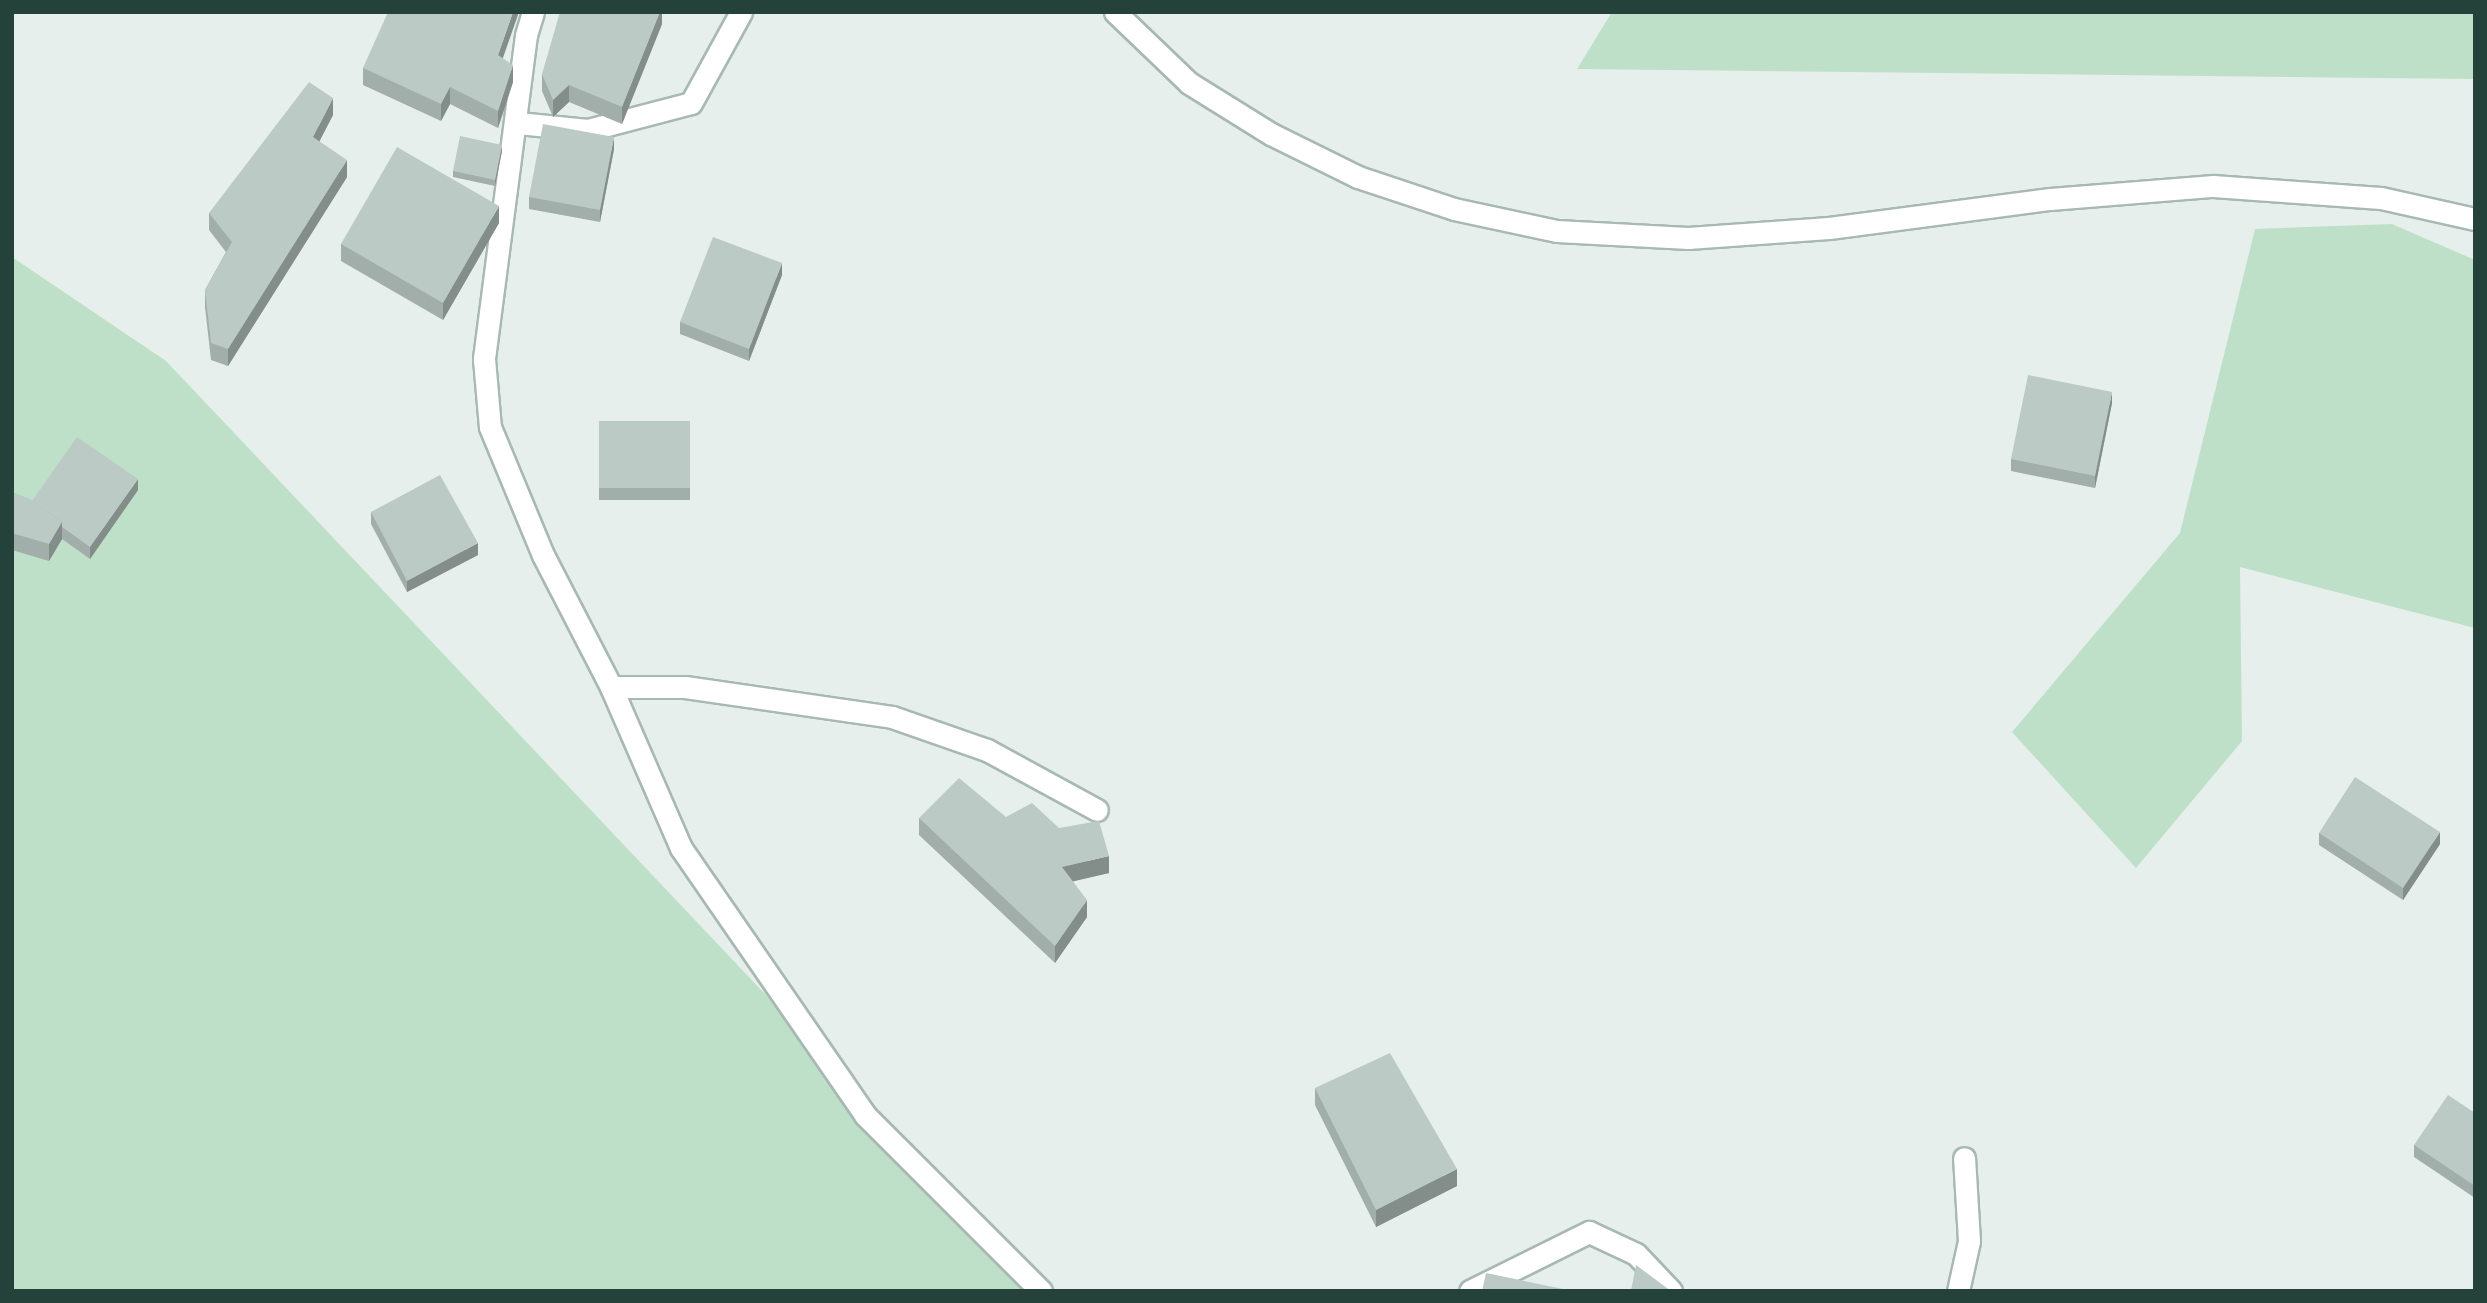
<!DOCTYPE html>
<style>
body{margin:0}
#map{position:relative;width:2487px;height:1303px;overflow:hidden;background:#e6efeb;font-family:"DM Sans",sans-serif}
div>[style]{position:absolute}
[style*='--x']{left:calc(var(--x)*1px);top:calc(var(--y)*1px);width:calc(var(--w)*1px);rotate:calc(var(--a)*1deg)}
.green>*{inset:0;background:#bfe0c8}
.roads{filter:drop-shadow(2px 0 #a8b8b2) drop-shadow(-2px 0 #a8b8b2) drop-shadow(0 2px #a8b8b2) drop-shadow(0 -2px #a8b8b2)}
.minor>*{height:21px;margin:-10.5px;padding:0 10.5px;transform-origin:10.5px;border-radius:10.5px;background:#fff}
.wall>*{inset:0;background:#a1aea9}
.shaded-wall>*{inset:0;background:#838d89}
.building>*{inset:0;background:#bbcac4}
span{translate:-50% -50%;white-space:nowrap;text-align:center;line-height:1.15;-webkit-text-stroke:7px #f7fbf9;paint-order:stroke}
.frame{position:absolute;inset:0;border:14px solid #24423a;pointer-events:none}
</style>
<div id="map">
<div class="green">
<i style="clip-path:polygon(1612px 12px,2475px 12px,2475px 79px,1577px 69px)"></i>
<i style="clip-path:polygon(2392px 224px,2475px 260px,2475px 628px,2240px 567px,2242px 741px,2136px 868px,2012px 732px,2180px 533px,2255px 229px)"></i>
<i style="clip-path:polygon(12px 257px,166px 361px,1046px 1291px,12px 1291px)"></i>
</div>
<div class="roads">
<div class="minor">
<i style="--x:533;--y:12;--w:24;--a:107"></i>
<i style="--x:526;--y:35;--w:327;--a:97.4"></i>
<i style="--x:484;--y:359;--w:68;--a:85"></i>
<i style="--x:490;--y:427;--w:139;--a:67.5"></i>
<i style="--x:543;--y:555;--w:148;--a:62.7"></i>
<i style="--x:611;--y:687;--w:176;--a:66.5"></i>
<i style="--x:681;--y:848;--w:324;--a:55.4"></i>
<i style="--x:865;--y:1115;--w:249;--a:45"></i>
<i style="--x:1115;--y:12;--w:103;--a:43.8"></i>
<i style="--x:1189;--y:83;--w:97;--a:31.9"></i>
<i style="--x:1271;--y:134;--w:97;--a:26.3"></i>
<i style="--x:1358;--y:177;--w:101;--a:18.4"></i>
<i style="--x:1454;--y:209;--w:105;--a:12.1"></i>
<i style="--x:1557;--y:231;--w:131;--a:3.1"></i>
<i style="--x:1688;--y:238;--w:141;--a:-4.1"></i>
<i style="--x:1829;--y:228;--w:223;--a:-7.5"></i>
<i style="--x:2050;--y:199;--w:164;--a:-4.6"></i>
<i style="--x:2213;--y:186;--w:168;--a:4.1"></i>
<i style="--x:2381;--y:198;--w:96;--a:12.6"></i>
<i style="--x:518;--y:123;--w:70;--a:5.7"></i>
<i style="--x:588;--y:130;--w:106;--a:-14.7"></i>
<i style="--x:691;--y:103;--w:104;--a:-61.2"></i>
<i style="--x:611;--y:687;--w:74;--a:0"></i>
<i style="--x:685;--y:687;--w:209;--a:8.2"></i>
<i style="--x:892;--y:717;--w:101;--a:19.2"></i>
<i style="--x:987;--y:750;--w:125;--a:28.6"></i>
<i style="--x:1470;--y:1291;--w:133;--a:-26.4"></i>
<i style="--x:1589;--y:1232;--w:52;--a:25.1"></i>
<i style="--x:1636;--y:1254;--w:51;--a:46.6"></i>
<i style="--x:1958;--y:1291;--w:51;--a:-77.6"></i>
<i style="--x:1969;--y:1241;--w:83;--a:-93.4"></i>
</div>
</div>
<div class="wall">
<i style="clip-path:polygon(662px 12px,662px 24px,622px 124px,569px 102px,553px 117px,542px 91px,542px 74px)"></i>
<i style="clip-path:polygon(503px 59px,513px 82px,498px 128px,450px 104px,441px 121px,363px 85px,363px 68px)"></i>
<i style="clip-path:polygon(333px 115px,319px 141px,347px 177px,228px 366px,211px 360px,205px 307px,205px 290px,226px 252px,209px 230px,209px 213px)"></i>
<i style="clip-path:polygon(614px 149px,600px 222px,529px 209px,529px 197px)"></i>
<i style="clip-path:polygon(502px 151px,495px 186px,453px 177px,453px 171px)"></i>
<i style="clip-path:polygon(499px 223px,443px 320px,341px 261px,341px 244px)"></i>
<i style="clip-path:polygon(782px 275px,749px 361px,680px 334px,680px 322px)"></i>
<i style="clip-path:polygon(2112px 403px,2095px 488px,2011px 471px,2011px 459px)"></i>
<i style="clip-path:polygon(599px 421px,690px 421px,690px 500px,599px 500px)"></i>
<i style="clip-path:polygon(138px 490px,90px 559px,62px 539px,49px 561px,12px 550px,12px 492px,32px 501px)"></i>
<i style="clip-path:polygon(371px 512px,478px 555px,407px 592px,371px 524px)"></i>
<i style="clip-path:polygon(1006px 817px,1109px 873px,1073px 881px,1087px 917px,1055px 963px,919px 835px,919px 818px)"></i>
<i style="clip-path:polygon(2319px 833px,2440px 844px,2403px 900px,2319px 845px)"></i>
<i style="clip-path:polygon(1315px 1088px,1457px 1186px,1376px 1227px,1315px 1105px)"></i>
<i style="clip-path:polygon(2475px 1113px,2475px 1198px,2414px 1157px,2414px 1145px)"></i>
</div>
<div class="shaded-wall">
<i style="clip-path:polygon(513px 12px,519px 12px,498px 72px,498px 55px)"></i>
<i style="clip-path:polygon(660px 12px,662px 12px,662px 24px,622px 124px,622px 107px)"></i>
<i style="clip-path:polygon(513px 65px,513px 82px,498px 128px,498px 111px)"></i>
<i style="clip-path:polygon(569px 85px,569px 102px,553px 117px,553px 100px)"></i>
<i style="clip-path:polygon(450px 87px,450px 104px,441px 121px,441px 104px)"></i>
<i style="clip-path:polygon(333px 98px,333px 115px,313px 154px,313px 137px)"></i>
<i style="clip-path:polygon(614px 137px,614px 149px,600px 222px,600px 210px)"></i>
<i style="clip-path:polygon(502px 145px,502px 151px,495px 186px,495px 180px)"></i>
<i style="clip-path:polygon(347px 160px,347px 177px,228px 366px,228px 349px)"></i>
<i style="clip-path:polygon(499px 206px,499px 223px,443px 320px,443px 303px)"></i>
<i style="clip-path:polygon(782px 263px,782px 275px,749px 361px,749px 349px)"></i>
<i style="clip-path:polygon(2112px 392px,2112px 403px,2095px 488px,2095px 476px)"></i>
<i style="clip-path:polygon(138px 479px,138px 490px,90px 559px,90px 547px)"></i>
<i style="clip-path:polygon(62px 522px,62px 539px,49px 561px,49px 544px)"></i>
<i style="clip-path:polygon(478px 543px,478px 555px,407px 592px,407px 581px)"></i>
<i style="clip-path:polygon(2440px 832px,2440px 844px,2403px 900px,2403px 888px)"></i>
<i style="clip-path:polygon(1109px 856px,1109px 873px,1062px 884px,1062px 867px)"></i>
<i style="clip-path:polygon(1087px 900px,1087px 917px,1055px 963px,1055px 946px)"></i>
<i style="clip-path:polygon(1457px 1169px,1457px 1186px,1376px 1227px,1376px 1210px)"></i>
</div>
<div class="building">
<i style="clip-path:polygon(388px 12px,513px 12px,498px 55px,513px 65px,498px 111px,450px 87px,441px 104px,363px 68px)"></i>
<i style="clip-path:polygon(560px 12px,660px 12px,622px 107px,569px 85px,553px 100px,542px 74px)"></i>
<i style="clip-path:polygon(309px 82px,333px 98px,313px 137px,347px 160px,228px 349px,211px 343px,205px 290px,232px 242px,209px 213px)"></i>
<i style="clip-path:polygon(543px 124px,614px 137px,600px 210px,529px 197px)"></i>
<i style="clip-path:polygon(460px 136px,502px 145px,495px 180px,453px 171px)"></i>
<i style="clip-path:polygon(397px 147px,499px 206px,443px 303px,341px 244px)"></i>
<i style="clip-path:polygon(713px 237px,782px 263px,749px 349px,680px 322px)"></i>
<i style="clip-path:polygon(2028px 375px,2112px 392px,2095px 476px,2011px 459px)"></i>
<i style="clip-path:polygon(599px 421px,690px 421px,690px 488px,599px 488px)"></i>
<i style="clip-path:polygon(77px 437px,138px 479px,90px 547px,62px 527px,62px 522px,32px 501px)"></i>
<i style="clip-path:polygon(440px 475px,478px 543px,407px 581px,371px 512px)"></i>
<i style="clip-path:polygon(12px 492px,30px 499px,62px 522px,49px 544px,12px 533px)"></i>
<i style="clip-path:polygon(2355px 777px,2440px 832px,2403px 888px,2319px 833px)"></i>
<i style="clip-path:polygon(959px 778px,1006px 817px,1032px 803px,1059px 828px,1099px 821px,1109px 856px,1062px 867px,1087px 900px,1055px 946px,919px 818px)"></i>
<i style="clip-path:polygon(1390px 1053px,1457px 1169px,1376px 1210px,1315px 1088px)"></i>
<i style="clip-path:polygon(2448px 1095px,2475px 1113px,2475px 1186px,2414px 1145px)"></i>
<i style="clip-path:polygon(1636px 1265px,1671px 1291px,1631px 1291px)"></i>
<i style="clip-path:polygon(1486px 1273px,1563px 1289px,1562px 1291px,1482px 1291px)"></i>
</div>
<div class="frame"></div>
</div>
